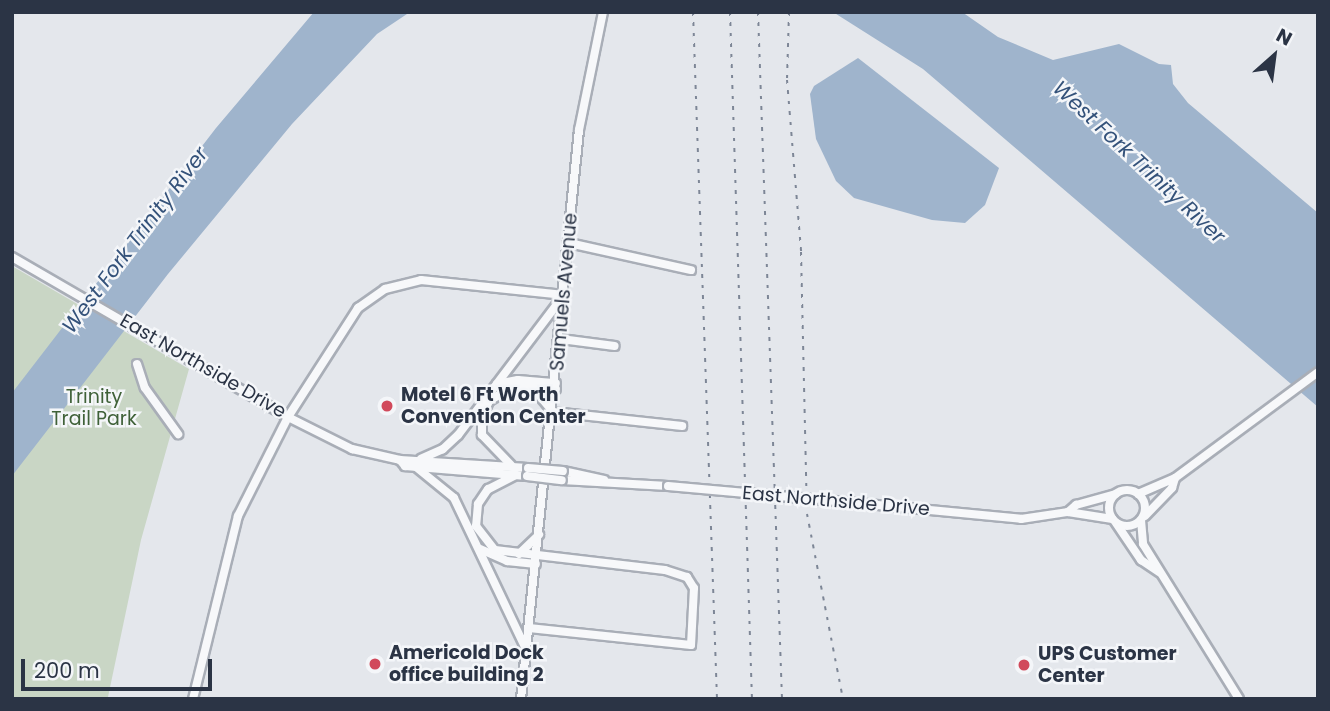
<!DOCTYPE html>
<style>
body{margin:0}
#map{position:relative;width:1330px;height:711px;overflow:hidden;background:#e4e7ec;font-family:Poppins,sans-serif}
div>[style]{position:absolute}
[style*='--x']{left:calc(var(--x)*1px);top:calc(var(--y)*1px);width:calc(var(--w)*1px);rotate:calc(var(--a)*1deg)}
.green>*{inset:0;background:#c9d6c5}
.water>*{inset:0;background:#9fb4cc}
.roads{filter:drop-shadow(2px 0 #a9aeb7) drop-shadow(-2px 0 #a9aeb7) drop-shadow(0 2px #a9aeb7) drop-shadow(0 -2px #a9aeb7)}
.minor>*{height:8px;margin:-4px;padding:0 4px;transform-origin:4px;border-radius:4px;background:#f7f8fa}
.minor>.ring{margin:-4px;padding:0;box-sizing:content-box;background:none;border:8px solid #f7f8fa;border-radius:50%}
.rail>*{height:2px;margin-top:-1px;transform-origin:0;background:repeating-linear-gradient(90deg,#7d8696 0 3.5px,transparent 0 10.5px)}
.bridges{filter:drop-shadow(2px 0 #a9aeb7) drop-shadow(-2px 0 #a9aeb7) drop-shadow(0 2px #a9aeb7) drop-shadow(0 -2px #a9aeb7)}
.minor-bridge>*{height:8px;margin:-4px;padding:0 4px;transform-origin:4px;border-radius:4px;background:#f7f8fa}
.dots>*{width:19px;height:19px;translate:-50% -50%;box-sizing:border-box;border:4px solid #f4f6f9;border-radius:50%}
span{translate:-50% -50%;white-space:nowrap;text-align:center;line-height:1.15;-webkit-text-stroke:5px #f4f6f9;paint-order:stroke}
.street-label{font-size:19px;color:#2b3445}
.poi-label{font-size:19px;color:#2b3445;font-weight:700}
.left{translate:0 -50%;text-align:left}
.park-label{font-size:19px;color:#3f6138}
.water-label{font-size:21px;color:#34527a;font-style:italic}
.frame{position:absolute;inset:0;border:14px solid #2b3445;pointer-events:none}
.north{position:absolute;left:1239px;top:21px;width:70px;height:70px;-webkit-text-stroke:5px #f4f6f9;paint-order:stroke;rotate:28deg;font-size:19px;font-weight:700;line-height:28px;text-align:center;color:#2b3445}
.north::after{content:'';display:block;margin:auto;width:24px;height:32px;background:#2b3445;clip-path:polygon(50% 0,100% 100%,50% 72%,0 100%)}
.scale{position:absolute;left:21px;top:659px;width:191px;height:32px;box-sizing:border-box;border:4px solid #2b3445;border-top:0;padding-left:9px;font-size:21px;line-height:24px;white-space:nowrap;color:#2b3445;-webkit-text-stroke:5px #f4f6f9;paint-order:stroke}
</style>
<div id="map">
<div class="green">
<i style="clip-path:polygon(12px 266px,189px 369px,141px 540px,108px 697px,111px 699px,12px 699px)"></i>
</div>
<div class="water">
<i style="clip-path:polygon(314px 12px,410px 12px,377px 34px,292px 124px,168px 274px,12px 476px,12px 393px,216px 128px)"></i>
<i style="clip-path:polygon(833px 12px,962px 12px,998px 37px,1053px 60px,1119px 44px,1159px 64px,1171px 65px,1173px 84px,1188px 103px,1318px 213px,1318px 407px,923px 69px)"></i>
<i style="clip-path:polygon(858px 58px,999px 168px,985px 205px,965px 223px,932px 220px,854px 198px,836px 181px,816px 139px,810px 94px,814px 86px)"></i>
</div>
<div class="roads">
<div class="minor">
<i style="--x:569;--y:243;--w:125;--a:12.5"></i>
<i style="--x:12;--y:257;--w:319;--a:30.1"></i>
<i style="--x:288;--y:417;--w:72;--a:26.6"></i>
<i style="--x:352;--y:449;--w:49;--a:12.9"></i>
<i style="--x:400;--y:460;--w:128;--a:3.6"></i>
<i style="--x:561;--y:339;--w:54;--a:7.4"></i>
<i style="--x:137;--y:364;--w:25;--a:72"></i>
<i style="--x:145;--y:388;--w:57;--a:54.3"></i>
<i style="--x:497;--y:384;--w:21;--a:-11"></i>
<i style="--x:518;--y:380;--w:38;--a:5"></i>
<i style="--x:533;--y:388;--w:31;--a:50"></i>
<i style="--x:553;--y:412;--w:130;--a:6.2"></i>
<i style="--x:400;--y:460;--w:8;--a:50"></i>
<i style="--x:405;--y:466;--w:122;--a:4.7"></i>
<i style="--x:511;--y:465;--w:42;--a:-134"></i>
<i style="--x:482;--y:435;--w:18;--a:-90"></i>
<i style="--x:482;--y:417;--w:17;--a:-66"></i>
<i style="--x:489;--y:401;--w:27;--a:-31"></i>
<i style="--x:512;--y:387;--w:44;--a:2.6"></i>
<i style="--x:416;--y:467;--w:49;--a:39.2"></i>
<i style="--x:454;--y:498;--w:165;--a:64.5"></i>
<i style="--x:563;--y:471;--w:42;--a:12.4"></i>
<i style="--x:516;--y:475;--w:31;--a:153"></i>
<i style="--x:488;--y:489;--w:18;--a:124"></i>
<i style="--x:478;--y:504;--w:22;--a:95"></i>
<i style="--x:476;--y:526;--w:31;--a:52"></i>
<i style="--x:495;--y:550;--w:171;--a:6.7"></i>
<i style="--x:665;--y:570;--w:23;--a:18"></i>
<i style="--x:687;--y:577;--w:13;--a:58"></i>
<i style="--x:694;--y:588;--w:57;--a:93"></i>
<i style="--x:691;--y:645;--w:163;--a:-174"></i>
<i style="--x:562;--y:480;--w:106;--a:3.2"></i>
<i class="ring" style="left:1109px;top:490px;width:28px;height:28px"></i>
<i style="--x:1138;--y:494;--w:40;--a:-23.4"></i>
<i style="--x:1175;--y:478;--w:178;--a:-36.5"></i>
<i style="--x:815;--y:499;--w:207;--a:5.5"></i>
<i style="--x:1021;--y:519;--w:48;--a:-8.5"></i>
<i style="--x:1068;--y:512;--w:45;--a:9"></i>
<i style="--x:1068;--y:512;--w:11;--a:-41"></i>
<i style="--x:1076;--y:505;--w:41;--a:-15.4"></i>
<i style="--x:1145;--y:516;--w:39;--a:-46"></i>
<i style="--x:1172;--y:488;--w:10;--a:-73"></i>
<i style="--x:1141;--y:520;--w:24;--a:85"></i>
<i style="--x:1143;--y:544;--w:182;--a:58.2"></i>
<i style="--x:1116;--y:523;--w:45;--a:56"></i>
<i style="--x:1141;--y:560;--w:22;--a:34"></i>
<i style="--x:480;--y:549;--w:30;--a:24"></i>
<i style="--x:507;--y:561;--w:29;--a:6"></i>
<i style="--x:519;--y:554;--w:28;--a:-44"></i>
<i style="--x:193;--y:699;--w:188;--a:-76.2"></i>
<i style="--x:238;--y:516;--w:111;--a:-63.2"></i>
<i style="--x:288;--y:417;--w:130;--a:-57.3"></i>
<i style="--x:358;--y:308;--w:33;--a:-35"></i>
<i style="--x:385;--y:289;--w:37;--a:-14"></i>
<i style="--x:421;--y:280;--w:144;--a:6"></i>
<i style="--x:564;--y:295;--w:176;--a:127.1"></i>
<i style="--x:458;--y:435;--w:21;--a:137"></i>
<i style="--x:443;--y:449;--w:24;--a:156"></i>
<i style="--x:521;--y:699;--w:572;--a:-84.18"></i>
<i style="--x:579;--y:130;--w:120;--a:-78.5"></i>
</div>
</div>
<div class="rail">
<i style="--x:693;--y:12;--w:687;--a:88"></i>
<i style="--x:730;--y:12;--w:687;--a:88.17"></i>
<i style="--x:758;--y:12;--w:687;--a:88"></i>
<i style="--x:789;--y:12;--w:68;--a:91.7"></i>
<i style="--x:787;--y:80;--w:173;--a:85.3"></i>
<i style="--x:801;--y:252;--w:262;--a:88.7"></i>
<i style="--x:807;--y:514;--w:188;--a:79"></i>
</div>
<div class="bridges">
<div class="minor-bridge">
<i style="--x:528;--y:468;--w:35;--a:5"></i>
<i style="--x:527;--y:476;--w:35;--a:7"></i>
<i style="--x:668;--y:486;--w:148;--a:5.1"></i>
</div>
</div>
<div class="dots">
<i style="left:387px;top:406px;background:#d1495b"></i>
<i style="left:375px;top:664px;background:#d1495b"></i>
<i style="left:1024px;top:665px;background:#d1495b"></i>
</div>
<div class="street-label">
<span style="left:564px;top:292px;rotate:-85deg">Samuels Avenue</span>
<span style="left:203px;top:366px;rotate:30deg">East Northside Drive</span>
<span style="left:836px;top:501px;rotate:5deg">East Northside Drive</span>
</div>
<div class="poi-label">
<span class="left" style="left:401px;top:406px">Motel 6 Ft Worth<br>Convention Center</span>
<span class="left" style="left:389px;top:664px">Americold Dock<br>office building 2</span>
<span class="left" style="left:1038px;top:665px">UPS Customer<br>Center</span>
</div>
<div class="park-label">
<span style="left:94px;top:408px">Trinity<br>Trail Park</span>
</div>
<div class="water-label">
<span style="left:1139px;top:162px;rotate:43deg">West Fork Trinity River</span>
<span style="left:135px;top:240px;rotate:-53deg">West Fork Trinity River</span>
</div>
<div class="frame"></div>
<div class="north">N</div>
<div class="scale">200 m</div>
</div>
